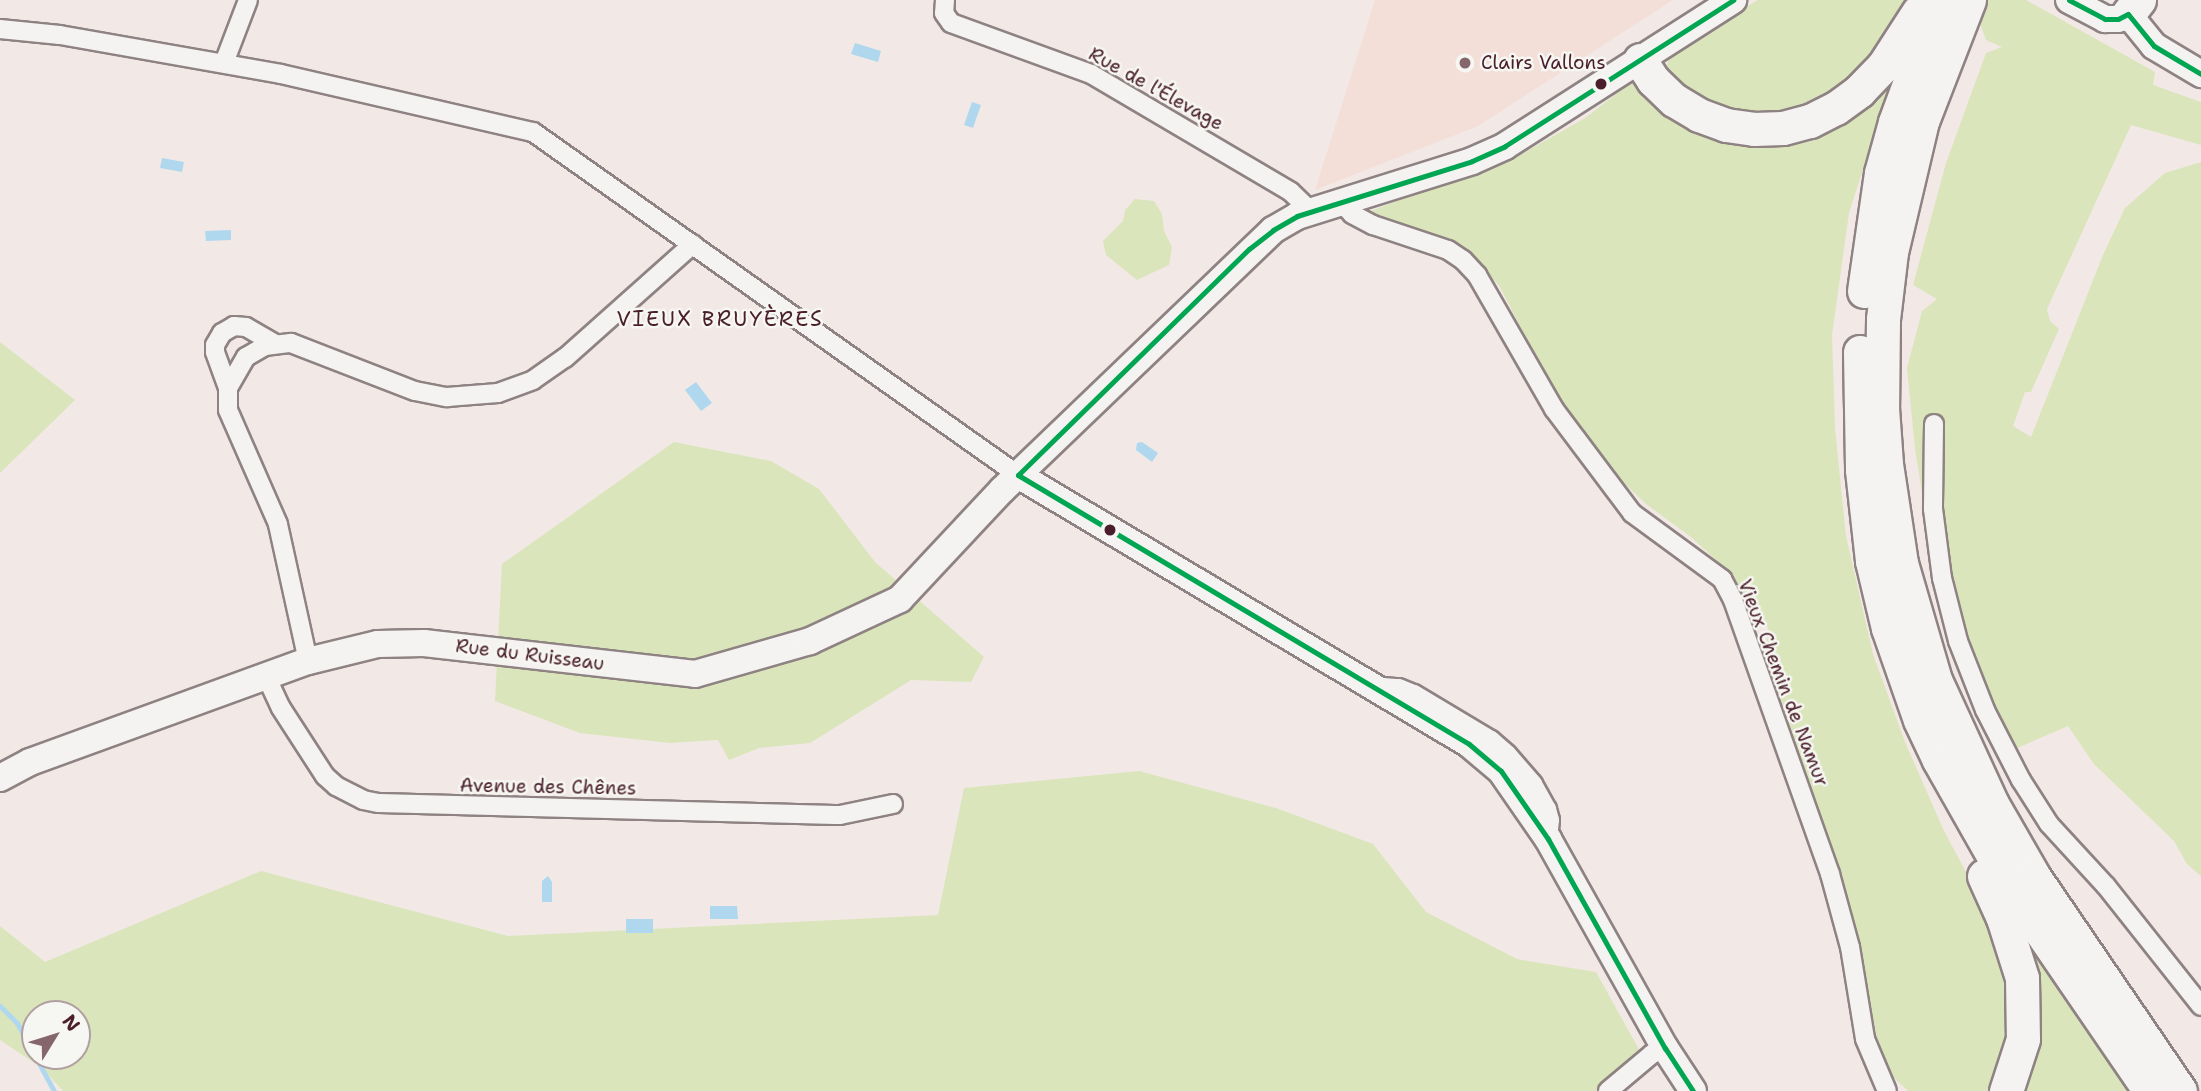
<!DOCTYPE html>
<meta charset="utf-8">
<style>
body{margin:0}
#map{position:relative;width:2201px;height:1091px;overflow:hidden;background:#f2e9e6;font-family:"Shantell Sans",sans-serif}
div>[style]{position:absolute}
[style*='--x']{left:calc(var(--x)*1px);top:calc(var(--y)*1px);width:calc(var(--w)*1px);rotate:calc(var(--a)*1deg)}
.built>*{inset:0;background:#f3ded8}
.green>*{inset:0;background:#dae5bb}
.water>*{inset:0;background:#afd8ee}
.stream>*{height:5px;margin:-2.5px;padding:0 2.5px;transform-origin:2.5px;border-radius:2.5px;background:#afd8ee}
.roads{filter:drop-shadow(2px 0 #8e8282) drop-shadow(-2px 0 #8e8282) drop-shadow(0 2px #8e8282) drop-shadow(0 -2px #8e8282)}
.street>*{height:18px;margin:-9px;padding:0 9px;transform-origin:9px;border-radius:9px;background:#f5f3f1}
.secondary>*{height:26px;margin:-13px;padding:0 13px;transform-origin:13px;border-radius:13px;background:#f5f3f1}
.highway>*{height:33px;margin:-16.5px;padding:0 16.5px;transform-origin:16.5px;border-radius:16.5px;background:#f5f3f1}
.bus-1>*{height:5px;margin:-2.5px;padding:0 2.5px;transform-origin:2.5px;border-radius:2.5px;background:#00a651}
.dots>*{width:19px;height:19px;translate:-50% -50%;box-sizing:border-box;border:4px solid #f6f6f2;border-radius:50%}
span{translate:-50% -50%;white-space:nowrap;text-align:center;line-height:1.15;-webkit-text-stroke:5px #f6f6f2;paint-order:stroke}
.poi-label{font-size:19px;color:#4a1f2b}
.left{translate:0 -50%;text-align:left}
.street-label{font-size:19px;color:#4a1f2b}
.neighbourhood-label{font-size:21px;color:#4a1f2b;letter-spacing:2px}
.north{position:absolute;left:21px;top:1000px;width:70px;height:70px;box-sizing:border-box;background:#f6f6f2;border:2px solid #b1a0a2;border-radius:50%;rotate:52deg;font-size:19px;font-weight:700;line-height:28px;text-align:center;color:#4a1f2b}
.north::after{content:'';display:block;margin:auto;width:24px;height:32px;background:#85666c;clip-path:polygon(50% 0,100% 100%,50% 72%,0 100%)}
</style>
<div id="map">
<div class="built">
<i style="clip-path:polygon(1375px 0,1673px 0,1478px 126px,1315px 190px)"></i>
</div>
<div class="green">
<i style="clip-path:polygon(1758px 0,1910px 0,1854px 80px,1817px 106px,1759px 118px,1727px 113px,1670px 81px,1666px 66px,1674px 49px)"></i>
<i style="clip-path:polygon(1982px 0,2026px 0,2155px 72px,2153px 85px,2201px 102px,2201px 145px,2131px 125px,2047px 309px,2050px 321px,2059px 329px,2031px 392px,2025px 392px,2013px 426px,2031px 437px,2103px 255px,2125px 208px,2165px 173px,2201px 162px,2201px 876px,2187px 864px,2174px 841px,2094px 764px,2068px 726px,2001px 755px,1940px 603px,1915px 449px,1907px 368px,1922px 311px,1937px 299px,1913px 285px,1946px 163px,1986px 53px,2002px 47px,1986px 40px,1977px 15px)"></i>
<i style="clip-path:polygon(1892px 79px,1849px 213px,1832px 335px,1835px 428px,1846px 536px,1873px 654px,1905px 742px,1944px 831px,1996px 928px,2012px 997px,2007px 1055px,1987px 1091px,1908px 1091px,1892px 1076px,1874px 1034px,1845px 889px,1764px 650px,1769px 631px,1758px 604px,1744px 598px,1731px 574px,1691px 537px,1646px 504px,1600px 460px,1560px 404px,1500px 287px,1467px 249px,1392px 221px,1357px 216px,1520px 155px,1585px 118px,1633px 81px,1670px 120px,1696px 133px,1728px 137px)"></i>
<i style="clip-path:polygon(1135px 199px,1154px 201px,1162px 214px,1164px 231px,1172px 247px,1169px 265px,1137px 280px,1106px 255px,1103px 241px,1123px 221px,1125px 210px)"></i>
<i style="clip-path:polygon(0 342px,75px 400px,0 473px)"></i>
<i style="clip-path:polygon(674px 442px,771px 461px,819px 489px,875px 562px,984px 657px,971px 682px,911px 680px,810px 743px,759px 748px,729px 760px,718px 740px,670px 743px,580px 733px,495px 701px,502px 564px)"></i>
<i style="clip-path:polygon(evenodd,1139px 771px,1276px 808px,1373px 844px,1426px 912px,1517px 959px,1596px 972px,1641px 1053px,1598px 1091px,63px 1091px,42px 1068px,0 1040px,0 926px,45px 962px,261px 871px,508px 936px,938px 915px,964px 788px,1139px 771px,35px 1014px,77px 1014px,77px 1056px,35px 1056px,35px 1014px)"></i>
<i style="clip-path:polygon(2020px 922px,2133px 1091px,2019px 1091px)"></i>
</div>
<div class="water">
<i style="clip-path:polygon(855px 43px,881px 51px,878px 62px,851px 54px)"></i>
<i style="clip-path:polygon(972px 102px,981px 105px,973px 128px,964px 125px)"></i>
<i style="clip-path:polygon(162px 158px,184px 162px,182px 172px,160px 168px)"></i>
<i style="clip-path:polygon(231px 230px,231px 240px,206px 241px,205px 231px)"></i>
<i style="clip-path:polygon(696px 382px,712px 403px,701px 411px,685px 390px)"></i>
<i style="clip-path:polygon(1142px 442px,1158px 453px,1152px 462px,1136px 450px,1137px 443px)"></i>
<i style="clip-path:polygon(548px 876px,552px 882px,552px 902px,542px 902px,542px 881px)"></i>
<i style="clip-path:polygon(710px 906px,737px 906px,738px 919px,710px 919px)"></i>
<i style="clip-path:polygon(626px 919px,653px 919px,653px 933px,626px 933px)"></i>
</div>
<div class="stream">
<i style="--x:0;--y:1006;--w:24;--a:45"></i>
<i style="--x:17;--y:1023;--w:77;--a:61.4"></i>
</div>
<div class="roads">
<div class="street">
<i style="--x:945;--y:0;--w:13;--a:94"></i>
<i style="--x:944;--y:13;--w:12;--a:55"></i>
<i style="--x:951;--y:23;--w:149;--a:20"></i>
<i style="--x:1091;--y:74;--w:232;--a:30.5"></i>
<i style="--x:1291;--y:192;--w:29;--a:44"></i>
<i style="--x:0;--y:29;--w:60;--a:5.7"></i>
<i style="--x:60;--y:35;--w:224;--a:10"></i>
<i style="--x:281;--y:74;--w:259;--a:13"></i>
<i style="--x:533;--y:132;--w:594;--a:35.27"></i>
<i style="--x:224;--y:63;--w:67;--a:-69.1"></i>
<i style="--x:1341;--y:202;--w:16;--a:47"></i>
<i style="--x:1352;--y:214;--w:24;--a:28"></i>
<i style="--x:1373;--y:225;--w:79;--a:18.4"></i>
<i style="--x:1448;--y:250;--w:18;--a:34"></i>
<i style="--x:1463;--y:260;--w:21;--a:47"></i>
<i style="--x:1477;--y:275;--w:155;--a:60.1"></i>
<i style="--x:1554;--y:409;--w:130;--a:53.1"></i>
<i style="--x:1632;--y:513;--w:112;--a:36.3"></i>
<i style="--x:1722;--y:579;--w:24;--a:62"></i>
<i style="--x:1733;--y:600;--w:291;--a:70.5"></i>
<i style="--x:1830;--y:874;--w:76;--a:74.7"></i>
<i style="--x:1850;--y:947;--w:93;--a:80.7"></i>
<i style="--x:1865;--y:1039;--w:56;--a:67.1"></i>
<i style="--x:228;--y:388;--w:38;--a:-110"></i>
<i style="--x:215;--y:352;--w:7;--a:-90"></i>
<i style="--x:215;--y:345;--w:14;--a:-60"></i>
<i style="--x:222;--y:333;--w:14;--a:-30"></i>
<i style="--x:234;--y:326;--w:12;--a:5"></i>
<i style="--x:246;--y:327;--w:32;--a:30"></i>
<i style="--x:1934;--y:424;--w:85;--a:90.7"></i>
<i style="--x:1933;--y:509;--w:70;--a:82.6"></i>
<i style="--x:1942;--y:578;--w:65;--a:75.7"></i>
<i style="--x:1958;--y:641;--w:74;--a:68.6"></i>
<i style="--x:1985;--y:710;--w:79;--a:62.8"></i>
<i style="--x:2021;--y:780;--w:52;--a:57.5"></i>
<i style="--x:2049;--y:824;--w:84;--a:47.4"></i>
<i style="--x:2106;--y:886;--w:153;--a:51.6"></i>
<i style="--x:308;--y:661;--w:140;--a:-102.4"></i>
<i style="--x:278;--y:524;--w:124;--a:-113.7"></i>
<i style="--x:228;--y:410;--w:22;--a:-90"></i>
<i style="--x:228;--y:388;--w:36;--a:-60"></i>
<i style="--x:246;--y:357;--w:22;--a:-30"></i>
<i style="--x:265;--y:346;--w:26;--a:-7"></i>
<i style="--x:291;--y:343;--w:133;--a:21.2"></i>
<i style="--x:415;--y:391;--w:33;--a:11"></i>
<i style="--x:447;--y:397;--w:51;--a:-4.5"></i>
<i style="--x:498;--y:393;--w:37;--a:-20"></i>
<i style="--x:533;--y:380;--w:39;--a:-35"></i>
<i style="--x:565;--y:358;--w:171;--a:-41.7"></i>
<i style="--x:266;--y:676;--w:35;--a:65"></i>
<i style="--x:281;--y:708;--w:81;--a:57.1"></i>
<i style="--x:325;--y:776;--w:15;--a:42"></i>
<i style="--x:336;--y:786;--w:30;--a:27"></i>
<i style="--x:363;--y:800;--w:16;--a:11"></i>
<i style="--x:379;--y:803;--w:461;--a:1.5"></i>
<i style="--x:840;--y:815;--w:54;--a:-11.7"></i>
<i style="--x:1383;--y:687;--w:16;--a:4"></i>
<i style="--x:1399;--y:688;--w:16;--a:22"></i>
<i style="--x:1414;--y:694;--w:90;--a:30.9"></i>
<i style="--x:1491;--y:740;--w:21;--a:41"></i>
<i style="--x:1507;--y:754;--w:40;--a:49"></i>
<i style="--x:1533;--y:784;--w:29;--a:61"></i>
<i style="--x:1547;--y:809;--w:11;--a:75"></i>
<i style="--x:1550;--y:820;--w:19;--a:96"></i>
<i style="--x:1608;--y:1091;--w:57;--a:-40.1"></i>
<i style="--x:1652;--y:1054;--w:14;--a:-25"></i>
</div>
<div class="secondary">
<i style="--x:2069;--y:0;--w:41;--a:27.8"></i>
<i style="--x:2105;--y:19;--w:13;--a:0"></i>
<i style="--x:2118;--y:19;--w:11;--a:-27"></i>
<i style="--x:2128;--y:14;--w:41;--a:50.9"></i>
<i style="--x:2154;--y:46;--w:55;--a:30.8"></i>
<i style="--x:1018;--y:475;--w:525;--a:30.81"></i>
<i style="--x:1469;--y:744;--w:42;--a:40.2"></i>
<i style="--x:1501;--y:771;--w:83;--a:55.3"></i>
<i style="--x:1548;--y:839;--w:240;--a:60.8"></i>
<i style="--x:1665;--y:1048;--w:51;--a:56.9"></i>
<i style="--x:0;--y:778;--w:34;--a:-28"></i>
<i style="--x:30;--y:762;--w:296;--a:-20"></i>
<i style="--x:308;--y:661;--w:72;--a:-13.7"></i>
<i style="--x:378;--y:644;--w:46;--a:-1.2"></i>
<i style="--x:424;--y:643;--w:273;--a:6.5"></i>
<i style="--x:695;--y:674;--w:120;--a:-16"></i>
<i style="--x:810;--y:641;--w:99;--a:-25"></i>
<i style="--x:900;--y:599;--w:149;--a:-46.9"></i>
<i style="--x:1002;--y:490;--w:376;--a:-43.8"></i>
<i style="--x:1273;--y:230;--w:28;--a:-30"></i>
<i style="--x:1297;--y:216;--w:183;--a:-17.4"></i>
<i style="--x:1472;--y:161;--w:36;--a:-24"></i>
<i style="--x:1505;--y:146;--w:271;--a:-32.6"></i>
</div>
<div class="highway">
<i style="--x:1969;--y:0;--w:130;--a:111.2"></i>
<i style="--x:1922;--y:121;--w:135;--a:103.3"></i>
<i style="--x:1891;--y:252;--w:67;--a:96.8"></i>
<i style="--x:1883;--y:319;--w:89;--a:90.6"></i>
<i style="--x:1882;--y:408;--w:56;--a:85.9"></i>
<i style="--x:1886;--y:464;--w:100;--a:81.4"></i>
<i style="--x:1901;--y:563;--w:122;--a:73.8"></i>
<i style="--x:1935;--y:680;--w:136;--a:65.3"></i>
<i style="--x:1992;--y:804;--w:84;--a:60.1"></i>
<i style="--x:2034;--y:877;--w:259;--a:55.7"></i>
<i style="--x:2128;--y:14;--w:18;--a:-52"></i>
<i style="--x:1640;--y:60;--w:24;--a:57"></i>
<i style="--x:1653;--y:80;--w:29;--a:44"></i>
<i style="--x:1674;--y:100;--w:29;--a:31"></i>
<i style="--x:1699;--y:115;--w:29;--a:20"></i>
<i style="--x:1726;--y:125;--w:28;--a:8"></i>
<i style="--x:1754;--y:129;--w:29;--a:-2"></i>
<i style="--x:1783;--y:128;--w:28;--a:-15"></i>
<i style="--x:1810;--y:121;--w:29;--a:-27"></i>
<i style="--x:1836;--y:108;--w:29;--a:-36"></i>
<i style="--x:1859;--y:91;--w:36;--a:-46"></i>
<i style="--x:1884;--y:65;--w:64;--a:-57.1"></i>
<i style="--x:1864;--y:291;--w:119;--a:-81.8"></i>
<i style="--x:1881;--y:173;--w:53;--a:-74.6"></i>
<i style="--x:1895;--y:122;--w:130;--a:-69.8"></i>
<i style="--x:1860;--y:352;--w:118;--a:89"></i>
<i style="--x:1862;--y:470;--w:92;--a:83.7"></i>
<i style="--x:1872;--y:561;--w:69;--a:76.6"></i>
<i style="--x:1888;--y:628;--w:97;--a:70.8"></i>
<i style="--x:1920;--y:720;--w:44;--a:64.6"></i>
<i style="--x:1939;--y:760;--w:150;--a:60.5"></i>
<i style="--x:2013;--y:891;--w:242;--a:55.6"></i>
<i style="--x:1984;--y:876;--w:46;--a:65.7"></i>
<i style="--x:2003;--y:918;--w:63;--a:72.4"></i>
<i style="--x:2022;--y:978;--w:61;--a:89.1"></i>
<i style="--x:2023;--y:1039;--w:55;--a:108.1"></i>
</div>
</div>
<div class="bus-1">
<i style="--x:2069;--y:0;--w:41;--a:27.8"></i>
<i style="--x:2105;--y:19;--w:13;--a:0"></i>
<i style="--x:2118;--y:19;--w:11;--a:-27"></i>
<i style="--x:2128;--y:14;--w:41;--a:50.9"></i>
<i style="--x:2154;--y:46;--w:55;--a:30.8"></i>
<i style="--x:1018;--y:475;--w:525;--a:30.81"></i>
<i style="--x:1469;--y:744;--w:42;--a:40.2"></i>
<i style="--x:1501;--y:771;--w:83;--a:55.3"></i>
<i style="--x:1548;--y:839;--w:240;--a:60.8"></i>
<i style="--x:1665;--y:1048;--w:51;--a:56.9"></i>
<i style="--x:1018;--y:475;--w:323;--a:-44.4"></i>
<i style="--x:1249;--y:249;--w:31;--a:-38"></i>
<i style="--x:1273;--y:230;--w:28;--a:-30"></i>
<i style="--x:1297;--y:216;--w:183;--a:-17.4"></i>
<i style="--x:1472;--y:161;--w:36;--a:-24"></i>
<i style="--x:1505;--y:146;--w:271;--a:-32.6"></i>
</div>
<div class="dots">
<i style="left:1465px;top:63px;background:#85666c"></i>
<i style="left:1601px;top:84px;background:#4a1f2b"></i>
<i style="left:1110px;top:530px;background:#4a1f2b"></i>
</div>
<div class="poi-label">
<span class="left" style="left:1481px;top:63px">Clairs Vallons</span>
</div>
<div class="street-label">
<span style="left:1156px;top:89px;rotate:29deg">Rue de l'Élevage</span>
<span style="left:530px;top:655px;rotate:7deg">Rue du Ruisseau</span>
<span style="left:1783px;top:683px;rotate:69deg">Vieux Chemin de Namur</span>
<span style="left:548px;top:787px;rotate:1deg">Avenue des Chênes</span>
</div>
<div class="neighbourhood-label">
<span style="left:720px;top:319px">VIEUX BRUYÈRES</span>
</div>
<div class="north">N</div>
</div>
